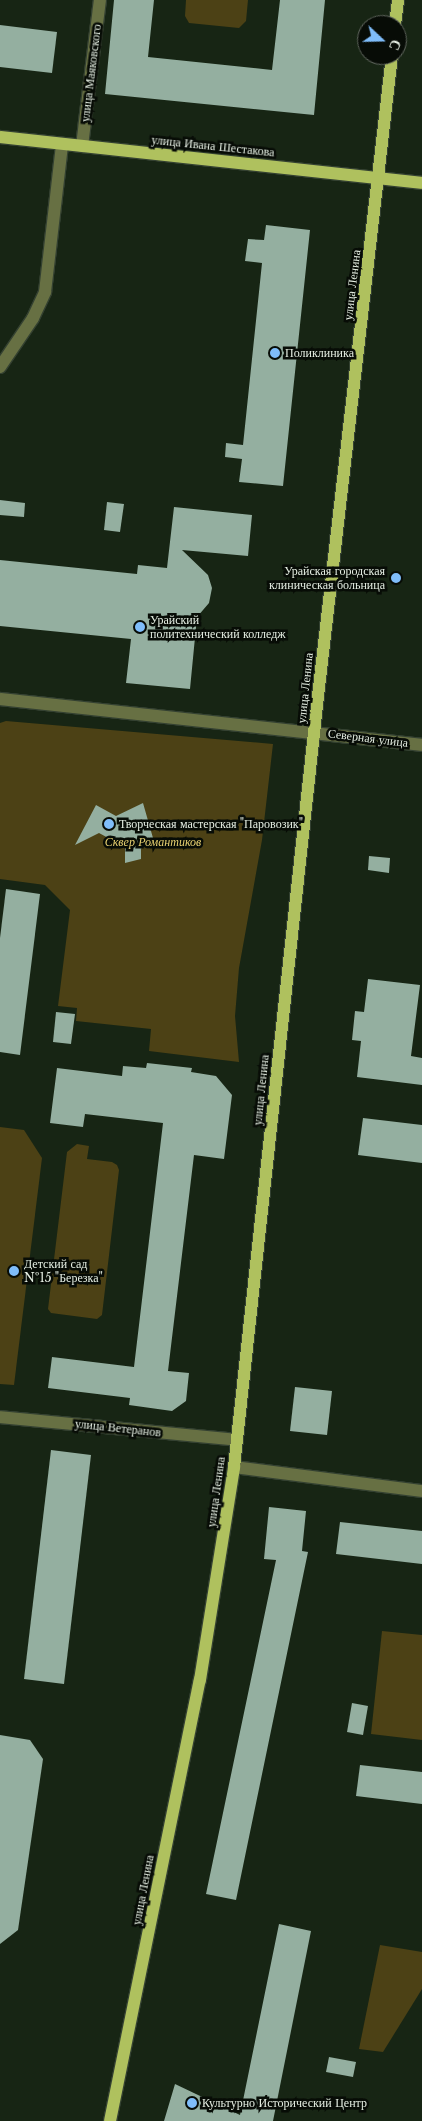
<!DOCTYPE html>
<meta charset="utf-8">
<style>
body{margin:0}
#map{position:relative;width:422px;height:2121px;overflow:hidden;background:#172514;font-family:"Libre Baskerville",serif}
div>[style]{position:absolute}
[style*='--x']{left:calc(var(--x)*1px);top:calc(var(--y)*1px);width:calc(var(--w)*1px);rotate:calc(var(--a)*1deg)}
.green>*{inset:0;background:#4c4115}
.building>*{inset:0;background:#94afa0}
.roads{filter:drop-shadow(1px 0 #344131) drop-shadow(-1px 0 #344131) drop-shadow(0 1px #344131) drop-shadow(0 -1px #344131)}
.minor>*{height:12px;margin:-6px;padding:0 6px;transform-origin:6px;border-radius:6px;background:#677043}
.major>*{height:12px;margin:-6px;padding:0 6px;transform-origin:6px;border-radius:6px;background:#afc15e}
.dots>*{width:14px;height:14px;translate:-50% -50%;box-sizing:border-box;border:2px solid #070c06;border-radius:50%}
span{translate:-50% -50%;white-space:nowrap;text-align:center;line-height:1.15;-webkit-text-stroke:5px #070c06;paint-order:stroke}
.street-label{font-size:12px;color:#e5eee3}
.poi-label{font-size:12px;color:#e5eee3}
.left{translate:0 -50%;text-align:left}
.right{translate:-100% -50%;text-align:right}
.park-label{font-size:12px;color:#e7d070;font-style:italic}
.north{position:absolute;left:357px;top:15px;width:50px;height:50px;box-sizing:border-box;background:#070c06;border:1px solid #60665e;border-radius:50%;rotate:111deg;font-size:14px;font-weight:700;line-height:20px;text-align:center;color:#e5eee3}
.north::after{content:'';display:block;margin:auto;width:18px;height:22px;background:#7fbdfa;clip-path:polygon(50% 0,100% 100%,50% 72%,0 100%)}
</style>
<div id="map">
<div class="green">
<i style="clip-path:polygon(186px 0,248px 0,246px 21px,239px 28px,189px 23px,185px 16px)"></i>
<i style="clip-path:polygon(6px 721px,273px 744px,262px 840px,239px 968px,235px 1016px,239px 1062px,149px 1051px,151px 1029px,76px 1021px,77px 1008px,58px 1006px,70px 910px,45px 885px,0 879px,0 723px)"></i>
<i style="clip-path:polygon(0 1127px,24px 1130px,42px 1158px,14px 1385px,0 1384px)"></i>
<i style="clip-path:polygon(77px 1144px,89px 1146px,87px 1159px,112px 1162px,117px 1165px,119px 1170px,102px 1315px,97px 1319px,51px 1313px,48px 1309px,67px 1152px)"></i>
<i style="clip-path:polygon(382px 1631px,422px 1635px,422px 1740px,371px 1734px)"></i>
<i style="clip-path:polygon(380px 1945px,422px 1952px,422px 1989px,383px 2052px,359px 2049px)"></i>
</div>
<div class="building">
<i style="clip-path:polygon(114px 0,154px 0,148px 57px,272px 70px,280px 0,325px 0,314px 115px,105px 94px)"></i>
<i style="clip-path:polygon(0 25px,57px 32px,52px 73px,0 67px)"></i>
<i style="clip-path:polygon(266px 225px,310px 230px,283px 486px,239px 482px,242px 459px,225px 457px,226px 443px,243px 445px,262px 263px,245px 261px,248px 239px,264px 240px)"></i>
<i style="clip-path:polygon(0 500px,25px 503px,24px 517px,0 515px)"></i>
<i style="clip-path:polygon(107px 502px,124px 504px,120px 532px,104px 530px)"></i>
<i style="clip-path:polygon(174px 507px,252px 515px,248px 556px,182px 550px,208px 575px,212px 588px,209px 603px,197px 617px,190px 689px,126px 683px,131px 639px,0 626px,0 560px,137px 574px,138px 565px,167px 568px)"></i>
<i style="clip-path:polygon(143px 803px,153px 838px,145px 842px,141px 849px,141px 859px,125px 863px,125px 847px,99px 833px,75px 845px,96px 805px,116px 816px)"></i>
<i style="clip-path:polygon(369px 856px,390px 858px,389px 873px,368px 870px)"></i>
<i style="clip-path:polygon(6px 889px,40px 894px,20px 1055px,0 1052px,0 938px)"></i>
<i style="clip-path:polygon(368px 979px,420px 985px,411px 1056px,422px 1058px,422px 1085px,357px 1077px,361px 1041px,352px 1040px,355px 1011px,364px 1012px)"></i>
<i style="clip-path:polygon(56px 1012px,75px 1014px,71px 1044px,53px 1042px)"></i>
<i style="clip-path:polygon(147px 1063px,192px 1068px,191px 1072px,216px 1076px,232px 1095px,224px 1159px,194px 1155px,168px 1371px,189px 1373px,186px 1401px,172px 1411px,129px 1405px,130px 1398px,48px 1388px,52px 1357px,134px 1367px,163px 1123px,85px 1114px,83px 1127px,50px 1123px,57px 1068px,122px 1076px,123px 1066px,146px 1068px)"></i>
<i style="clip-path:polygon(363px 1118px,422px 1125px,422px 1163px,358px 1155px)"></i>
<i style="clip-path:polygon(295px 1387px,332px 1391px,327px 1435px,290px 1431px)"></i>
<i style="clip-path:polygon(51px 1450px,91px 1455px,64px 1684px,24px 1679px)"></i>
<i style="clip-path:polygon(269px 1507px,306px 1511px,302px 1551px,308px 1552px,236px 1900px,206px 1894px,276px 1560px,264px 1559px)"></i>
<i style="clip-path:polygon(340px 1522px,422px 1531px,422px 1564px,336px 1554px)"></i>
<i style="clip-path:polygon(352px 1703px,368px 1706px,363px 1735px,347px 1732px)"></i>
<i style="clip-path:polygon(0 1735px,30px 1740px,43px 1759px,18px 1930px,0 1944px)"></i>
<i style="clip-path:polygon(360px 1765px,422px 1772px,422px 1804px,356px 1796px)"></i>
<i style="clip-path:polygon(279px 1924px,311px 1931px,273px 2121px,164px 2121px,175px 2084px,240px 2115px)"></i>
<i style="clip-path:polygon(329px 2057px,356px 2062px,353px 2077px,326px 2072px)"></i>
</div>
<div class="roads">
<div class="minor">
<i style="--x:82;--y:146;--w:147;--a:-83"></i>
<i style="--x:0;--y:367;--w:59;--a:-56"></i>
<i style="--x:33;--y:318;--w:29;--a:-65"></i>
<i style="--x:45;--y:292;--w:149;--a:-83.4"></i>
<i style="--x:0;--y:699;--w:424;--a:6.2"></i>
<i style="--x:0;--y:1417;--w:238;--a:5.5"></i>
<i style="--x:234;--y:1467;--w:190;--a:7.3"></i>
</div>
<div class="major">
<i style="--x:395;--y:25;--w:25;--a:-83"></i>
<i style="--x:0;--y:137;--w:424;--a:6.2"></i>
<i style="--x:110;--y:2121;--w:450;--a:-78.5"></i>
<i style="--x:200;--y:1680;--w:216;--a:-80.9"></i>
<i style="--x:234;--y:1467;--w:776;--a:-83.78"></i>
<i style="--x:318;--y:696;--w:645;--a:-83.41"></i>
</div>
</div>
<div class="dots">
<i style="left:275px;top:353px;background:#7fbdfa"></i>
<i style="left:396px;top:578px;background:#7fbdfa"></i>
<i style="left:140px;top:627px;background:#7fbdfa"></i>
<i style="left:109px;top:824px;background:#7fbdfa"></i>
<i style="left:14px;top:1271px;background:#7fbdfa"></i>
<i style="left:192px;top:2103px;background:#7fbdfa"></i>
</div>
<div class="street-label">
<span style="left:91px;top:73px;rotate:-83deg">улица Маяковского</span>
<span style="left:213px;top:146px;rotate:6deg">улица Ивана Шестакова</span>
<span style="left:352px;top:285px;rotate:-83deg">улица Ленина</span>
<span style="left:305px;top:688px;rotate:-84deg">улица Ленина</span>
<span style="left:368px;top:738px;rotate:7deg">Северная улица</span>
<span style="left:261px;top:1090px;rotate:-84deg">улица Ленина</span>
<span style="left:118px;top:1428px;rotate:6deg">улица Ветеранов</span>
<span style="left:216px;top:1492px;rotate:-82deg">улица Ленина</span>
<span style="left:143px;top:1890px;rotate:-79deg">улица Ленина</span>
</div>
<div class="poi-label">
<span class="left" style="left:285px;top:353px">Поликлиника</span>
<span class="right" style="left:385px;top:578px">Урайская городская<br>клиническая больница</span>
<span class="left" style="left:150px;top:627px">Урайский<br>политехнический колледж</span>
<span class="left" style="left:119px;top:824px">Творческая мастерская "Паровозик"</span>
<span class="left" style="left:24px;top:1271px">Детский сад<br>№15 "Березка"</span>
<span class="left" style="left:202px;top:2103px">Культурно Исторический Центр</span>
</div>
<div class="park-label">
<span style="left:153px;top:842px">Сквер Романтиков</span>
</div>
<div class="north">С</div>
</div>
